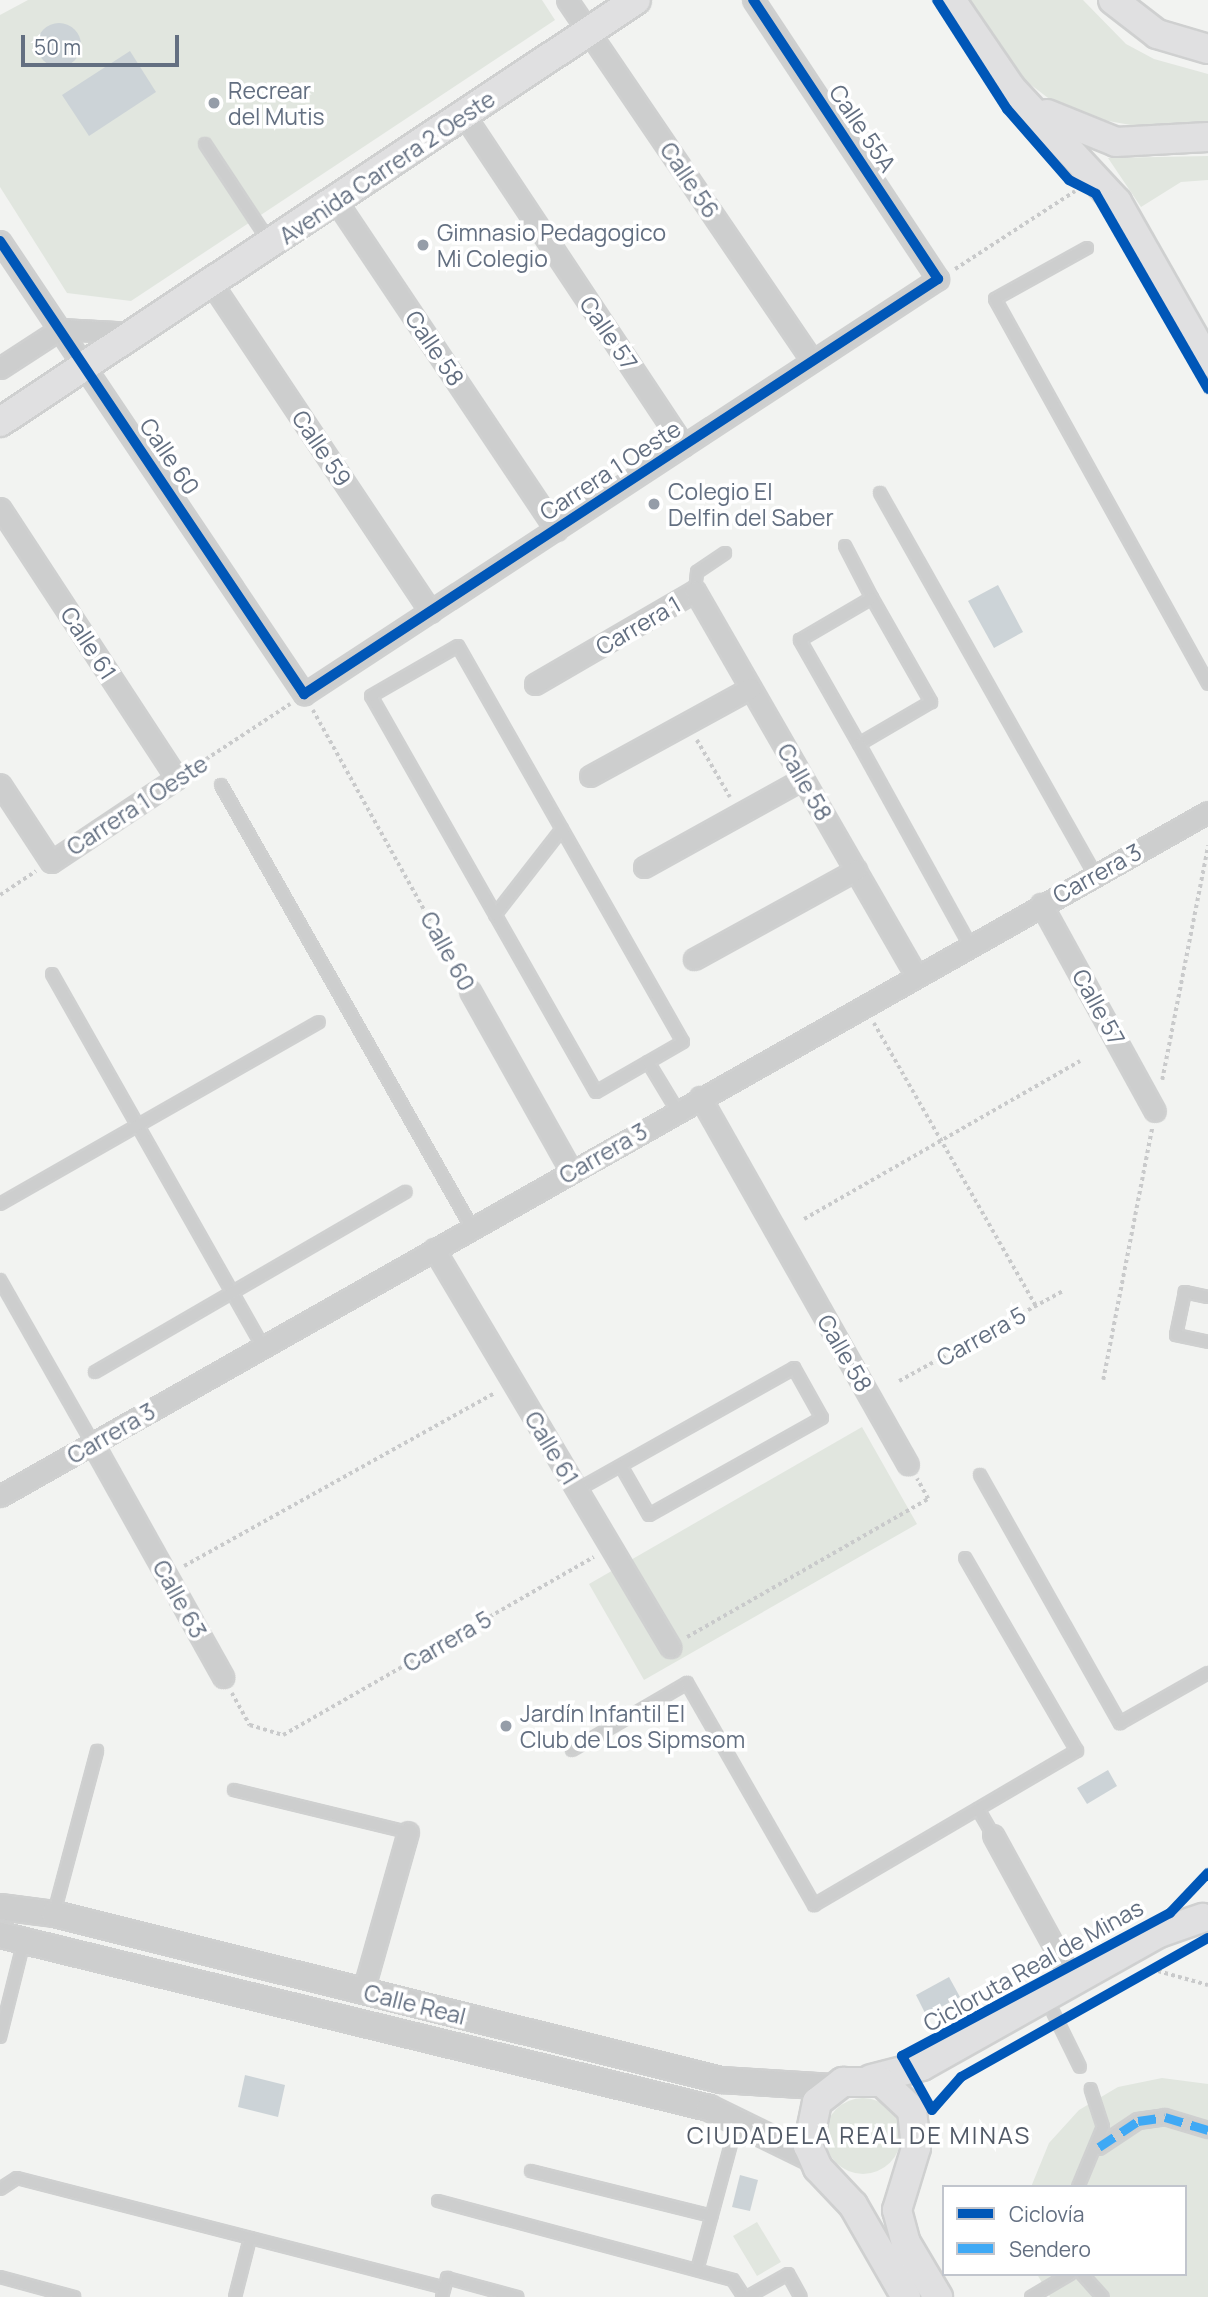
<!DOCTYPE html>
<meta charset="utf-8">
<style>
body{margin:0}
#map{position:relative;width:1208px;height:2297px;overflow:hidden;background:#f2f3f1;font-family:Manrope,sans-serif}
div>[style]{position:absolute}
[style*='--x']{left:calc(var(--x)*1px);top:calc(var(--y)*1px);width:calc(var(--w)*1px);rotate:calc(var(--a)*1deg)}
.green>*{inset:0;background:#e1e6df}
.round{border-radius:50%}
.water>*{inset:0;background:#ccd3d7}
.path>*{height:3.5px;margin-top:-1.75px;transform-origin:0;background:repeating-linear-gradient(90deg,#c9cacb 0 3.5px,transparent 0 7px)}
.roads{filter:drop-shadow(2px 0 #cfd0d0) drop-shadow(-2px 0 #cfd0d0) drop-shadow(0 2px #cfd0d0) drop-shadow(0 -2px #cfd0d0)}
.service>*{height:10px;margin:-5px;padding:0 5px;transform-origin:5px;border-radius:5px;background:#cdcece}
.pedestrian>*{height:14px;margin:-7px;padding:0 7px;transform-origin:7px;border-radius:7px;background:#cdcece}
.minor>*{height:19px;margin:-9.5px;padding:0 9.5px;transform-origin:9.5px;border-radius:9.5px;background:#cdcece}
.tertiary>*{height:24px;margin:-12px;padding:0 12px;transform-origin:12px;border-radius:12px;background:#cdcece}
.secondary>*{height:28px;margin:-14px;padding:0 14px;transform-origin:14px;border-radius:14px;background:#e0e0e1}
.quiet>*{height:9px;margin-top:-4.5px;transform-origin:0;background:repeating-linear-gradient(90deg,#3fa9f5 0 18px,transparent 0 27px)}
.cycleway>*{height:10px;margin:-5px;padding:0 5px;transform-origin:5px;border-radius:5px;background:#0057b8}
.dots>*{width:19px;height:19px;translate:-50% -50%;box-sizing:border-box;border:4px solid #fff;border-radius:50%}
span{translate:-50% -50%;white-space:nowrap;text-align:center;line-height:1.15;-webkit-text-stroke:7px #fff;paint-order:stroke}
.poi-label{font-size:23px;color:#636f81}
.left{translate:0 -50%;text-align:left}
.street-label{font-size:23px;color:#636f81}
.neighbourhood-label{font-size:24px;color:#515966;letter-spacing:2px}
.legend{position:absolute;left:942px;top:2185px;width:245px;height:91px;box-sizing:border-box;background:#fff;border:2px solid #c1c5cd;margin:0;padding:9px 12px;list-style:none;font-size:21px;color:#636f81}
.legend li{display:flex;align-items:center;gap:14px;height:35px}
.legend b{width:35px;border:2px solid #c1c5cd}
.scale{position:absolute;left:21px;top:35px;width:158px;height:32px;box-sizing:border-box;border:4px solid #636f81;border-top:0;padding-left:9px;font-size:21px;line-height:24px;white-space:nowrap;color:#636f81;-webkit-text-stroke:5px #fff;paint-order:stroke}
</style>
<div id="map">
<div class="green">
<i style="clip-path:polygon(28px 0,542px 0,555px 20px,131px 301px,67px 293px,0 187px,0 15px)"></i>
<i style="clip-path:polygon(970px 0,1083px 0,1126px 44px,1154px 59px,1208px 74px,1208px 121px,1142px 127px,1069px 114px,1022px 78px)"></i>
<i style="clip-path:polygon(1208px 156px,1208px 180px,1181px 182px,1141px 207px,1108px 158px)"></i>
<i style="clip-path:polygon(862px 1427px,917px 1524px,644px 1680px,589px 1584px)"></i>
<i style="clip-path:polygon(1162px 2078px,1208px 2084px,1208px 2297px,1050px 2297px,1037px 2274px,1185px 2274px,1185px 2187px,1031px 2187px,1049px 2143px,1079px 2110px,1118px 2087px)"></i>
<i class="round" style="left:825px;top:2098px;width:76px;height:76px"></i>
<i style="clip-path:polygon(757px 2222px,781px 2262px,757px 2276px,733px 2236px)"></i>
</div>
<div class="water">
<i class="round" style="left:37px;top:23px;width:44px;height:44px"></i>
<i style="clip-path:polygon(130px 51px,156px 92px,89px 136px,62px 95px)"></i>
<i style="clip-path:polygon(998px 585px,1023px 632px,994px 648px,968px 601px)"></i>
<i style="clip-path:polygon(1108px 1770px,1117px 1786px,1087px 1804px,1077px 1788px)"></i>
<i style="clip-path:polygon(949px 1977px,960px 1997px,926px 2015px,916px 1995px)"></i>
<i style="clip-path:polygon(245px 2075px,285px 2085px,278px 2117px,238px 2107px)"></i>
<i style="clip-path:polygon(740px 2175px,758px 2180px,750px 2211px,732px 2207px)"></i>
</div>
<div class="path">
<i style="--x:955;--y:269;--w:143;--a:-33"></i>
<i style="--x:313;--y:710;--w:304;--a:60.9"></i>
<i style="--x:697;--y:740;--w:66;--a:59.9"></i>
<i style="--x:194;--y:767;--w:115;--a:-33.3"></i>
<i style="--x:0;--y:895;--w:43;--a:-33.7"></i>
<i style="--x:874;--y:1023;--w:326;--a:60.2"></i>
<i style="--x:1162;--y:1080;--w:239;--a:-78.9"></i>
<i style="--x:804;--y:1219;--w:318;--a:-29.8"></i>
<i style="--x:1103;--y:1380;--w:256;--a:-79"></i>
<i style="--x:899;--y:1381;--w:187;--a:-28.8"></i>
<i style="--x:184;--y:1566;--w:356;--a:-29.1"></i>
<i style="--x:687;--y:1637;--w:278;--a:-29.8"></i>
<i style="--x:928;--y:1499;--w:23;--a:-119"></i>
<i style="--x:232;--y:1693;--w:37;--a:61"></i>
<i style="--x:250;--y:1725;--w:34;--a:17"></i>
<i style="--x:283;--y:1735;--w:358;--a:-29.8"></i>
<i style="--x:1158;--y:1971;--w:52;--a:15.6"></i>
</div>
<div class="roads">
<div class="service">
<i style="--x:205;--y:144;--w:116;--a:56.6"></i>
<i style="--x:1087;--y:248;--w:105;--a:151"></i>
<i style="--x:995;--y:299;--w:440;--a:61"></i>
<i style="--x:880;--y:493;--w:437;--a:60.6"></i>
<i style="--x:845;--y:546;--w:59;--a:62.6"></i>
<i style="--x:695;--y:591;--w:19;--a:-84"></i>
<i style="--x:697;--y:572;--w:34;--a:-34"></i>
<i style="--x:872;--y:598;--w:120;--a:60.4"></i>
<i style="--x:931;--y:702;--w:83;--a:149.7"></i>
<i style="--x:859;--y:744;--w:120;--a:-119.6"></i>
<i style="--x:800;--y:640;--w:83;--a:-30.3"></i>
<i style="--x:458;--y:646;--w:455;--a:60.4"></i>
<i style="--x:683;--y:1042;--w:100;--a:150.1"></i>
<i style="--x:596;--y:1092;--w:455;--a:-119.6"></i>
<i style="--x:371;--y:696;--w:100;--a:-29.9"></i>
<i style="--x:859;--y:744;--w:227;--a:61.1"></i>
<i style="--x:221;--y:785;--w:509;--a:60.46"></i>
<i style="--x:495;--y:915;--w:109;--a:-52.1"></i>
<i style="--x:52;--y:974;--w:429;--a:60.5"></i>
<i style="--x:648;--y:1062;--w:56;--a:58.9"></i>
<i style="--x:0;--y:1204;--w:367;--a:-29.7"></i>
<i style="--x:0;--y:1280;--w:189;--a:60.4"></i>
<i style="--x:1208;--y:1297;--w:24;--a:-168"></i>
<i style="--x:1185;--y:1292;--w:44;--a:101.8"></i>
<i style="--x:1176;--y:1335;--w:33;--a:12"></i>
<i style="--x:95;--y:1372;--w:359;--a:-30.1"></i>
<i style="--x:980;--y:1475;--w:285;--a:60.6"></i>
<i style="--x:1120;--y:1723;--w:101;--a:-29.6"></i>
<i style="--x:577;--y:1490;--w:249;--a:-29.3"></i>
<i style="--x:794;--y:1368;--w:57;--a:60.8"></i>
<i style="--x:822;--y:1418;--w:198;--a:150.7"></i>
<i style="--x:649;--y:1515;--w:56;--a:-119.7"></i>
<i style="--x:572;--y:1750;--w:133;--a:-30.2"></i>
<i style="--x:687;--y:1683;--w:256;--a:60.2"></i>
<i style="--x:814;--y:1905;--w:305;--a:-30.4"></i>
<i style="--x:1077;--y:1751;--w:223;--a:-120.1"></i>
<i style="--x:234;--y:1790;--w:179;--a:13.6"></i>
<i style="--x:978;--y:1809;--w:30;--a:60"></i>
<i style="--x:54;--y:1913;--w:168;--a:-75.1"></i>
<i style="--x:1053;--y:2012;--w:61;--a:63.9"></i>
<i style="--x:0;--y:2037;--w:99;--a:-76"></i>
<i style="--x:531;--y:2171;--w:186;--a:14"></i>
<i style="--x:1078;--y:2187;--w:65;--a:-67.4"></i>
<i style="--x:1103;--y:2127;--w:40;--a:-108"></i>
<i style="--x:0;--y:2189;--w:20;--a:-33"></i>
<i style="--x:17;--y:2178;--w:441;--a:14.4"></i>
<i style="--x:438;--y:2201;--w:305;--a:15"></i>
<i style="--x:733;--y:2280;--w:20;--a:57"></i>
<i style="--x:697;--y:2270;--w:153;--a:-74.9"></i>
<i style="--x:1082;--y:2274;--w:31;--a:48"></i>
<i style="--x:0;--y:2277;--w:77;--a:15.1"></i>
<i style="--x:235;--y:2297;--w:61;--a:-75.7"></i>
<i style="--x:442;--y:2297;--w:20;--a:-75"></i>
<i style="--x:447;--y:2278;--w:73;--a:15.2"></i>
<i style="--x:747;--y:2297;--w:47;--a:-29.3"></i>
<i style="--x:788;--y:2274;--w:26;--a:61"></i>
<i style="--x:1031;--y:2297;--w:45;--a:-30.5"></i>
</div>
<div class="pedestrian">
<i style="--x:1099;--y:2147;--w:47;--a:-33.7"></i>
<i style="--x:1138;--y:2121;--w:27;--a:-8"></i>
<i style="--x:1165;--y:2117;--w:45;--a:16.8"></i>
</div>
<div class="minor">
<i style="--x:567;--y:0;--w:436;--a:55.8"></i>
<i style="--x:464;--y:115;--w:397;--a:56.4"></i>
<i style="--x:336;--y:201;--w:396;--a:56.2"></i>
<i style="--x:0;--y:241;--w:546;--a:56.14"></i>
<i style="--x:304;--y:694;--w:758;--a:-33.21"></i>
<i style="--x:938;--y:279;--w:335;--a:-123.5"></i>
<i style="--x:212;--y:284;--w:394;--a:56.3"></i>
<i style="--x:0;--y:368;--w:72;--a:-33"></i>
<i style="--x:60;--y:329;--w:74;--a:3.1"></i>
<i style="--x:0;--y:508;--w:323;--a:56.8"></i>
<i style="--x:177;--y:778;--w:151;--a:146.3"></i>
<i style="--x:51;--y:862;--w:93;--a:-123.2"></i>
<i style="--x:535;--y:684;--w:185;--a:-30.2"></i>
<i style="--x:695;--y:591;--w:441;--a:60.1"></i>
<i style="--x:590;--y:776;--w:183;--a:-28.7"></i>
<i style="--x:644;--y:867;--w:182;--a:-29"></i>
<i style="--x:1041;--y:904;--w:236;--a:61.2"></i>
<i style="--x:694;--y:959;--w:185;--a:-28.8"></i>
<i style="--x:470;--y:991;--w:206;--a:60.7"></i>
<i style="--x:700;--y:1097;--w:422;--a:60.5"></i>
<i style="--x:434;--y:1249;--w:463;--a:59.3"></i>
<i style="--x:93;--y:1444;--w:267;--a:60.8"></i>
<i style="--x:0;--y:1496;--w:1388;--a:-29.52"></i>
<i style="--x:993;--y:1835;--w:166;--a:61.3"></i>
<i style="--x:363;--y:1991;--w:165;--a:-74.2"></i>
</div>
<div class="tertiary">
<i style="--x:0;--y:1907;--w:54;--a:7.4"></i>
<i style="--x:54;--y:1914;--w:687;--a:13.98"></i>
<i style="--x:721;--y:2080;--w:112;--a:3.6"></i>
<i style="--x:0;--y:1935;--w:730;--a:13.71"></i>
<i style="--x:709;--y:2108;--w:116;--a:26.1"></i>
</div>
<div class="secondary">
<i style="--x:951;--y:0;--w:107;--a:55.7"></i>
<i style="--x:1011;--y:88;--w:156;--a:47.1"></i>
<i style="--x:1117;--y:202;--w:184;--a:60.4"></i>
<i style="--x:1113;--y:0;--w:56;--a:37.7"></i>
<i style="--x:1157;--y:34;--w:53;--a:16.4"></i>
<i style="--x:1047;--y:114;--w:74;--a:22.1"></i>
<i style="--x:1116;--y:142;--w:92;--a:-3.1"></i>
<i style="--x:0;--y:422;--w:763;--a:-33.57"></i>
<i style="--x:871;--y:2079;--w:53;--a:-14.3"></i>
<i style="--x:922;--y:2066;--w:272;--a:-29.3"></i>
<i style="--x:1159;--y:1933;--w:46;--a:-19.2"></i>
<i style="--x:906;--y:2297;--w:106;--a:-119.9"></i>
<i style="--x:853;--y:2205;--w:51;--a:-133.4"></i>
<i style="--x:818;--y:2168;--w:24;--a:-114"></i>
<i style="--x:808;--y:2146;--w:45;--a:-78.4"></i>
<i style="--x:817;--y:2102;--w:33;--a:-38"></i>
<i style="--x:843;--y:2082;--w:39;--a:0"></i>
<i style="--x:882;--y:2082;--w:41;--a:43"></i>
<i style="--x:912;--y:2110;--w:38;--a:84"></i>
<i style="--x:916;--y:2148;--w:65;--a:107"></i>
<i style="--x:897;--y:2210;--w:34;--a:75"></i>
<i style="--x:906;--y:2243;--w:63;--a:59.3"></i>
</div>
</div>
<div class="quiet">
<i style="--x:1099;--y:2147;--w:47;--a:-33.7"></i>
<i style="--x:1138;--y:2121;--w:27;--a:-8"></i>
<i style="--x:1165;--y:2117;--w:45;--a:16.8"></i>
</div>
<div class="cycleway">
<i style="--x:937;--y:0;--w:130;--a:57.3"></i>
<i style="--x:1007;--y:109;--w:94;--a:48.9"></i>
<i style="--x:1069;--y:180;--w:30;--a:27"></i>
<i style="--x:1096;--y:194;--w:225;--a:60.1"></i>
<i style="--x:0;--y:241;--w:546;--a:56.14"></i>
<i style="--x:304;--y:694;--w:758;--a:-33.21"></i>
<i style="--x:938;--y:279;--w:335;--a:-123.5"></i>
<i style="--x:932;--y:2110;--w:62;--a:-119.1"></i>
<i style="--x:902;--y:2056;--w:304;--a:-28.1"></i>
<i style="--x:1170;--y:1913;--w:55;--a:-46.5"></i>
<i style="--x:932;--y:2110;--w:44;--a:-48.7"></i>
<i style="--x:961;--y:2077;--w:283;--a:-29.4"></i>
</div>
<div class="dots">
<i style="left:214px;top:103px;background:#959da8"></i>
<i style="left:423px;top:245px;background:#959da8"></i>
<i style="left:654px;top:504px;background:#959da8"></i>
<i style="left:506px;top:1726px;background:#959da8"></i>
</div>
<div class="poi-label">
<span class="left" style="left:228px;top:103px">Recrear<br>del Mutis</span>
<span class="left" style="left:437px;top:245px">Gimnasio Pedagogico<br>Mi Colegio</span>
<span class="left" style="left:668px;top:504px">Colegio El<br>Delfin del Saber</span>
<span class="left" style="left:520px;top:1726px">Jardín Infantil El<br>Club de Los Sipmsom</span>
</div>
<div class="street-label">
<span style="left:863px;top:128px;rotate:56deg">Calle 55A</span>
<span style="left:387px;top:167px;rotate:-34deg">Avenida Carrera 2 Oeste</span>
<span style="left:690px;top:180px;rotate:56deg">Calle 56</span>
<span style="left:609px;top:333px;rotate:56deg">Calle 57</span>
<span style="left:435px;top:348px;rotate:56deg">Calle 58</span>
<span style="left:322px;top:448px;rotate:56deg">Calle 59</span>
<span style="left:170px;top:456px;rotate:56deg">Calle 60</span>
<span style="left:610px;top:470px;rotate:-33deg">Carrera 1 Oeste</span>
<span style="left:638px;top:625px;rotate:-30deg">Carrera 1</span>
<span style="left:89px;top:643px;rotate:57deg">Calle 61</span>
<span style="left:805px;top:782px;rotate:60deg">Calle 58</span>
<span style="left:137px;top:805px;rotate:-33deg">Carrera 1 Oeste</span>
<span style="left:1097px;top:873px;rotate:-29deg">Carrera 3</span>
<span style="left:448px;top:951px;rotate:61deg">Calle 60</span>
<span style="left:1099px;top:1007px;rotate:61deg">Calle 57</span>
<span style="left:603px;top:1153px;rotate:-30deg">Carrera 3</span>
<span style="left:981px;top:1336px;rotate:-29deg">Carrera 5</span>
<span style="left:845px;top:1353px;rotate:60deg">Calle 58</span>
<span style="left:111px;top:1433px;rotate:-30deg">Carrera 3</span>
<span style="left:552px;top:1448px;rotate:59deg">Calle 61</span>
<span style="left:180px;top:1599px;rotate:61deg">Calle 63</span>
<span style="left:447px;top:1641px;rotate:-30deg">Carrera 5</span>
<span style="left:1033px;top:1965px;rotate:-29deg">Cicloruta Real de Minas</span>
<span style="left:415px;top:2004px;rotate:14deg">Calle Real</span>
</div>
<div class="neighbourhood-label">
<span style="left:859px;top:2135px">CIUDADELA REAL DE MINAS</span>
</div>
<ul class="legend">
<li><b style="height:9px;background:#0057b8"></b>Ciclovía</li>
<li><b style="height:9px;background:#3fa9f5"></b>Sendero</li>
</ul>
<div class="scale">50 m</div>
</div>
